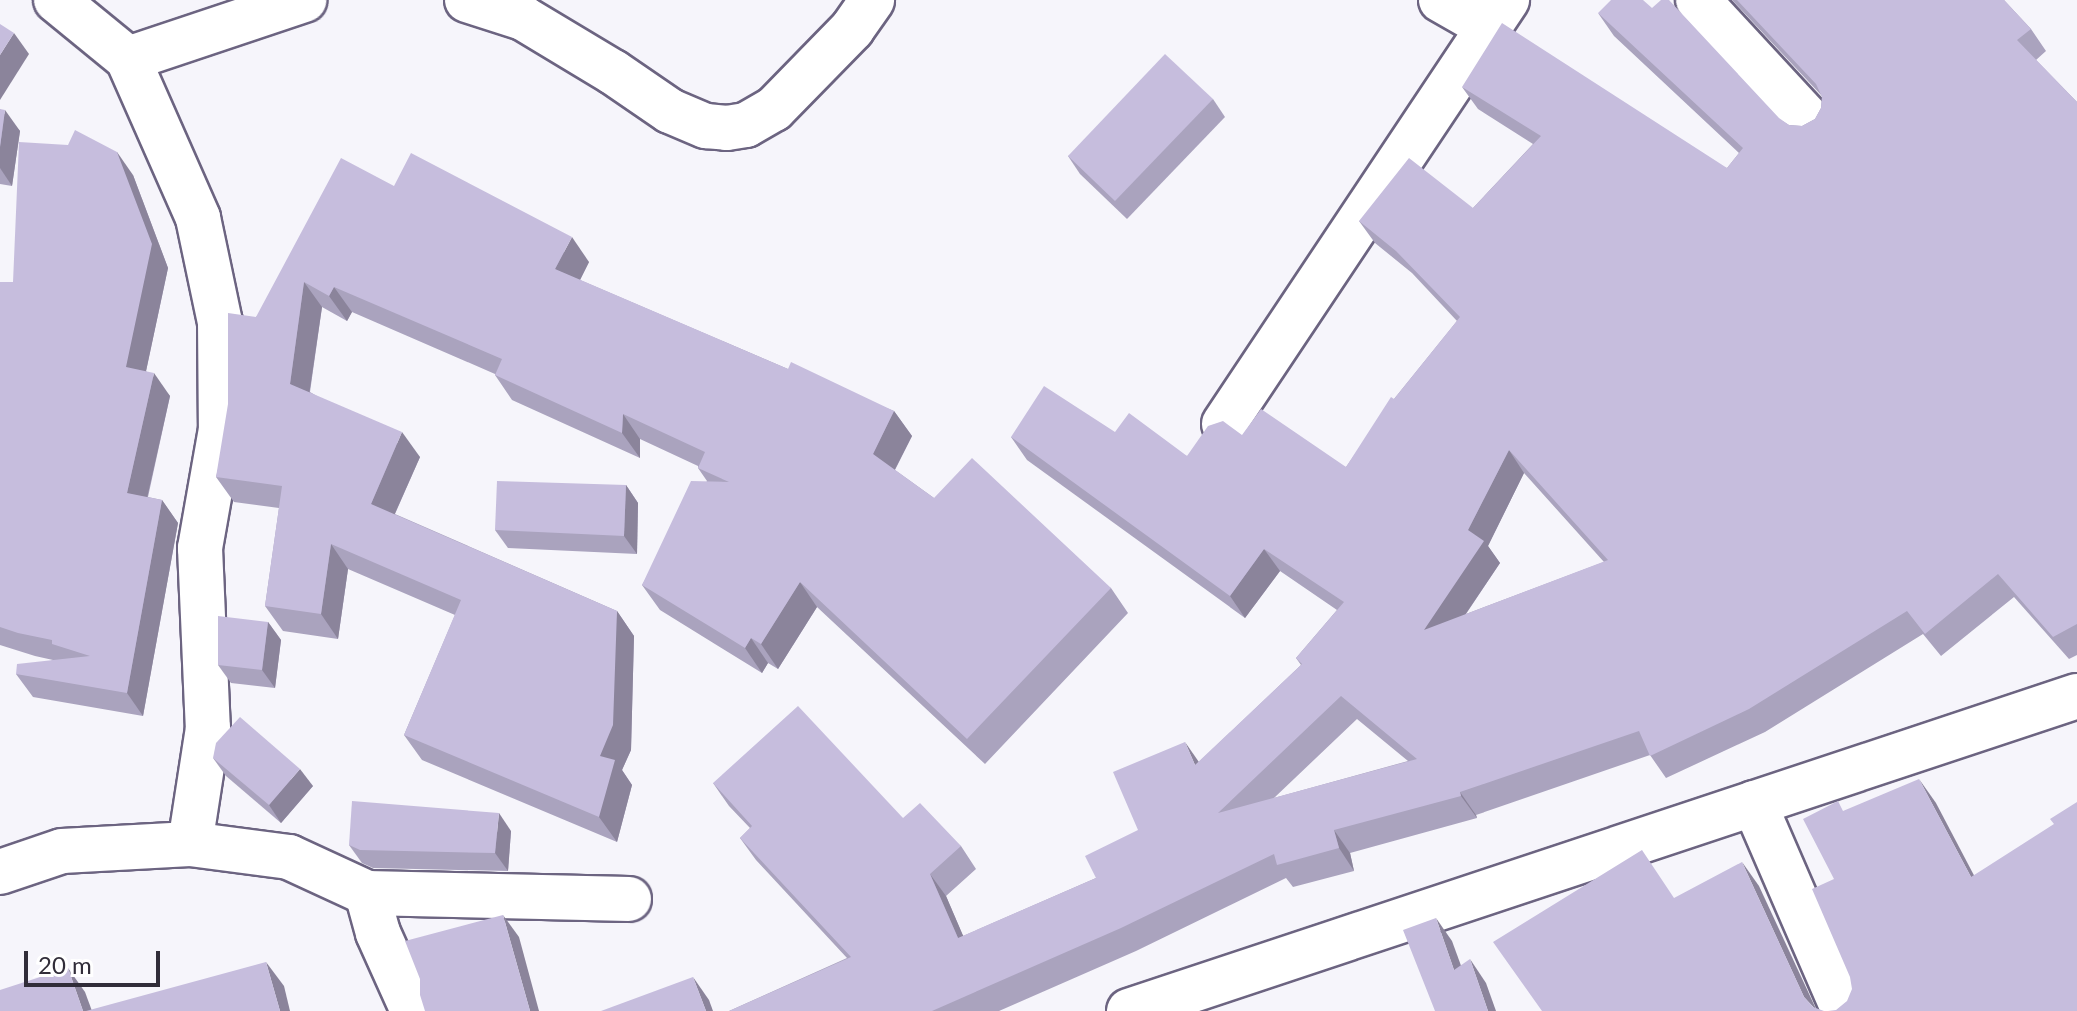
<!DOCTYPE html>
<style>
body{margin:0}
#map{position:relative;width:2077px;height:1011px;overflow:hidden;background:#f6f5fb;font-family:Lato,sans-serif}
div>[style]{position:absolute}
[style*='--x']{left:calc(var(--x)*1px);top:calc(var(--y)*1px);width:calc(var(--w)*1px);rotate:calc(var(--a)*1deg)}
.roads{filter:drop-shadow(2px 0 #6c6481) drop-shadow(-2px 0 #6c6481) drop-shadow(0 2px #6c6481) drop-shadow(0 -2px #6c6481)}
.minor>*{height:44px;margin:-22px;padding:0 22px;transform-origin:22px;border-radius:22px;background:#fff}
.wall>*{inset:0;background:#aaa3be}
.shaded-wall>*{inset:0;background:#8b849b}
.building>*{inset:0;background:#c6bddd}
span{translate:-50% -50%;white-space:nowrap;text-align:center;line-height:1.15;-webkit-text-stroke:6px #fff;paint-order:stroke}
.scale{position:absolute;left:24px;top:951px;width:136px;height:36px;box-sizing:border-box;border:4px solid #312d39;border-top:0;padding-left:10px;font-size:24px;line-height:28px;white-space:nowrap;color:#312d39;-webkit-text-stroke:6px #fff;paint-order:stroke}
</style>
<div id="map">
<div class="roads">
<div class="minor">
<i style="--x:56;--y:0;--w:93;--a:39.3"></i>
<i style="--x:128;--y:59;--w:174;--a:66.2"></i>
<i style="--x:198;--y:218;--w:106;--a:78.1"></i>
<i style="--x:220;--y:322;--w:107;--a:89.5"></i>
<i style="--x:221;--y:429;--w:121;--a:100"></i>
<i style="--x:200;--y:548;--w:180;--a:87.5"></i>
<i style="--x:208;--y:728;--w:117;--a:98.8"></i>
<i style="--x:467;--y:0;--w:59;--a:17.8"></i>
<i style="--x:523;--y:18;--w:105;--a:31"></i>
<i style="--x:613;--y:72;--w:69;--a:34.4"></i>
<i style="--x:670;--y:111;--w:39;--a:23"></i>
<i style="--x:706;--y:126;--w:21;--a:5"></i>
<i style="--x:727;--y:128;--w:19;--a:-9"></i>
<i style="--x:746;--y:125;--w:32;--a:-30"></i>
<i style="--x:774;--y:109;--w:112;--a:-45.7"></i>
<i style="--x:852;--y:29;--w:35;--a:-55"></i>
<i style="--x:1441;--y:0;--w:56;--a:29.7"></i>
<i style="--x:1698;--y:0;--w:169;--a:47.2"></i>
<i style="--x:128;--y:59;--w:186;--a:-18.5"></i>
<i style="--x:1224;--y:424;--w:510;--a:-56.28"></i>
<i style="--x:1754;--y:803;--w:227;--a:66.6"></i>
<i style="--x:0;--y:872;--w:65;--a:-18.7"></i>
<i style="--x:62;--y:851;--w:128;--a:-3.1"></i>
<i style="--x:190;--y:844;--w:100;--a:7.5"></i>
<i style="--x:289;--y:857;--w:86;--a:24.8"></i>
<i style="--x:367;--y:893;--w:41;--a:74.6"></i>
<i style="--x:378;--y:933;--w:85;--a:65.8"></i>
<i style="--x:367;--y:893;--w:262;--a:1.3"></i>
<i style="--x:1129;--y:1011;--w:999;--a:-18.38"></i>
</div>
</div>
<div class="wall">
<i style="clip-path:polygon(evenodd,1732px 0,2004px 0,2031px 29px,2046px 51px,2036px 60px,2077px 102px,2077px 655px,2069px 659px,2014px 597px,1941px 656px,1923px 634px,1765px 732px,1666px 778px,1650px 755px,1476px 815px,1477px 818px,1350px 853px,1354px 871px,1293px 887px,1286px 878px,1136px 951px,999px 1011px,729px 1011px,847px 958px,756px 860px,740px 838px,750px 828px,729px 806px,713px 783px,903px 818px,961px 846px,976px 869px,946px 896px,963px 936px,1096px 878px,1199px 762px,1301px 665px,1296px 658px,1337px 610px,1280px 571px,1245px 618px,1027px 460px,1011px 437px,1115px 432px,1187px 456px,1242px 435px,1346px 467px,1394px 399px,1457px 321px,1412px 273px,1375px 243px,1359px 221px,1473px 208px,1533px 144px,1478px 109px,1462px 87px,1727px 168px,1739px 153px,1614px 36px,1598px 13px,1789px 125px,1802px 126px,1815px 119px,1821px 108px,1822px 96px,1732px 0,1524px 473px,1604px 562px,1466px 614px,1500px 563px,1488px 546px,1524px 473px,1732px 0,1357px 719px,1408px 761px,1274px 798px,1357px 719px)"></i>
<i style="clip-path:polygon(1213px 99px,1225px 117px,1127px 219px,1080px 174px,1068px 156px)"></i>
<i style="clip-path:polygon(0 109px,20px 131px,12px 186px,0 184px)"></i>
<i style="clip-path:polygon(133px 175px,168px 268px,146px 371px,170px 396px,148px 497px,162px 500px,178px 523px,143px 716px,33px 697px,16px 674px,53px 660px,35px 656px,0 645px,0 282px,13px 282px)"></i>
<i style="clip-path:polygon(394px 186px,589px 262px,580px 280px,788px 369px,894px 411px,912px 436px,895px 470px,934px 498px,1111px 588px,1128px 613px,985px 764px,817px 607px,778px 669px,768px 663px,762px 673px,660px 610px,642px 585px,707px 481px,698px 468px,698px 466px,640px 439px,640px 458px,512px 400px,495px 375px,495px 374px,352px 312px,347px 321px,322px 307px,310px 392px,420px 457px,395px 514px,617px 611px,634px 636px,631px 750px,622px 770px,632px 785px,617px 842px,422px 760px,404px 735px,455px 615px,348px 569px,338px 639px,283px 631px,265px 606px,279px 508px,234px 502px,216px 477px,256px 317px)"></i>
<i style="clip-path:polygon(626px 485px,638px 503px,637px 554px,508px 548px,495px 530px)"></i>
<i style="clip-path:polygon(268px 622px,281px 640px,275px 688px,231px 683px,218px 665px)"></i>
<i style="clip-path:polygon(213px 758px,313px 786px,281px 823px,226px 776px)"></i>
<i style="clip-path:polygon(511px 831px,508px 871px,373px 868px,362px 863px,349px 845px)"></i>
</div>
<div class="shaded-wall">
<i style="clip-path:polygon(14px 33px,29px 54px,0 100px,0 55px)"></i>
<i style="clip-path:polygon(5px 110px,20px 131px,12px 186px,0 168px,0 147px)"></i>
<i style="clip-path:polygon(117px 152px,133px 175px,168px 268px,142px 390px,126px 367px)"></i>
<i style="clip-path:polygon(572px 237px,589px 262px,573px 294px,555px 269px)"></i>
<i style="clip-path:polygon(304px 282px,322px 307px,307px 409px,290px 384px)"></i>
<i style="clip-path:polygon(334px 287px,352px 312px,347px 321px,329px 296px)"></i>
<i style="clip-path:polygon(154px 373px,170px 396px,143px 516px,127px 493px)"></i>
<i style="clip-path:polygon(894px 411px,912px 436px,890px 479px,873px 454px)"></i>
<i style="clip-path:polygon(623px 414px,640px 439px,640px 458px,622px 433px)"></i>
<i style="clip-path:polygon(402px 432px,420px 457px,388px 529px,371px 504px)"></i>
<i style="clip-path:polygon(1509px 450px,1524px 473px,1488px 546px,1500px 563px,1440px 652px,1424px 630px,1468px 530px)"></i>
<i style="clip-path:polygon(626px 485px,638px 503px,637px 554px,624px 536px)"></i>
<i style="clip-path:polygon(162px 500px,178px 523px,143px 716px,127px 693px)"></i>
<i style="clip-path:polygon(331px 544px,348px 569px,338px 639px,321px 614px)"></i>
<i style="clip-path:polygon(1264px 549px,1280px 571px,1245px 618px,1230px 596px)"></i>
<i style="clip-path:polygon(800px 582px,817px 607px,778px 669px,761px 644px)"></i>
<i style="clip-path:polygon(617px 611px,634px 636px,631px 750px,622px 770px,632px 785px,617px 842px,599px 817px,600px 756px)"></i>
<i style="clip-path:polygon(268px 622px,281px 640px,275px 688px,262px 670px)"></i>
<i style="clip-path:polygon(751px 638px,768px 663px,762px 673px,745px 648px)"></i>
<i style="clip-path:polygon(1185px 742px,1201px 765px,1195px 765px)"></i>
<i style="clip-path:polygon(300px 769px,313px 786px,281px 823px,269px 805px)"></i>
<i style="clip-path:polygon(1919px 779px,1936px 803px,1988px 902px,1971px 877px)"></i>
<i style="clip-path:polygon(1460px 792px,1476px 815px,1477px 818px,1461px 796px)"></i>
<i style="clip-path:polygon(499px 813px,511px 831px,508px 871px,495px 853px)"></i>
<i style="clip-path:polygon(1334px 830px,1350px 853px,1354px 871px,1339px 848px)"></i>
<i style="clip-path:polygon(1742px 862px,1759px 886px,1817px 1011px,1804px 997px)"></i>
<i style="clip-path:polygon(930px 874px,946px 896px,974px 961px,958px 938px)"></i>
<i style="clip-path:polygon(503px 915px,519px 937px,539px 1011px,530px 1011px)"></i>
<i style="clip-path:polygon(1436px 918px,1452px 941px,1471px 993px,1454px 970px)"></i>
<i style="clip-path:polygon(1470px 959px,1486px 983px,1496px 1011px,1488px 1011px)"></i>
<i style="clip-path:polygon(266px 962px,284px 986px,290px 1011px,280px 1011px)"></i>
<i style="clip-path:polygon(68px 968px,85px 992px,92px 1011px,83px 1011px)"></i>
<i style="clip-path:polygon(693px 977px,709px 1000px,713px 1011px,706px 1011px)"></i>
</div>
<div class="building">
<i style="clip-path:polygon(evenodd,1611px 0,1643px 0,1652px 8px,1661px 0,1669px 0,1779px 118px,1789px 125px,1802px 126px,1815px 119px,1821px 108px,1822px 97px,1816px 84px,1737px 0,2004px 0,2031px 29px,2017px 40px,2077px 102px,2077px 624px,2053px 637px,1998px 574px,1925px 634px,1907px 611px,1749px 709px,1650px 756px,1639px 731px,1460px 792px,1461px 796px,1334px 830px,1339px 848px,1277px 865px,1274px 854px,1121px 928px,932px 1011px,729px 1011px,851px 957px,740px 838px,752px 826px,713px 783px,798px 706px,903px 818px,920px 803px,961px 846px,930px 874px,958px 938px,1096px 878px,1085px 856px,1138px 830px,1113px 772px,1185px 742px,1195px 765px,1302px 664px,1296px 658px,1344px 602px,1264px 549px,1230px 596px,1011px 437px,1044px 386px,1115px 432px,1129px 413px,1187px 456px,1208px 426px,1223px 421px,1242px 435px,1261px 409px,1346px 467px,1391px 397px,1394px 399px,1460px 317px,1396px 251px,1359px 221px,1409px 158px,1473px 208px,1541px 136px,1462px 87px,1502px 23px,1727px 168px,1743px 148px,1598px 13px,1611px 0,1509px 450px,1608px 560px,1424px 630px,1484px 541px,1468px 530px,1509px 450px,1611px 0,1341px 696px,1417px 759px,1218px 813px,1341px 696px)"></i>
<i style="clip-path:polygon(0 24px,14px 33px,0 55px)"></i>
<i style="clip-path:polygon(1165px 54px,1213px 99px,1115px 201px,1068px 156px)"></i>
<i style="clip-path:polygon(0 109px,5px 110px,0 147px)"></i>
<i style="clip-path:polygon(75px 130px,117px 152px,152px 244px,126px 367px,154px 373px,127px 493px,162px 500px,127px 693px,16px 674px,17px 664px,90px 656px,52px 644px,52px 640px,18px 633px,0 627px,0 282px,13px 282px,19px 142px,68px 145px)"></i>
<i style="clip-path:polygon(411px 153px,572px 237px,555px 269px,788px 369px,791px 362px,894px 411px,873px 454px,934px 498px,972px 458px,1111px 588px,967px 739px,800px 582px,761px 644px,751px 638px,745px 648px,642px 585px,691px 481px,729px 482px,698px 468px,705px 452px,623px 414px,622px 433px,495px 375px,502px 359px,334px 287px,329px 296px,304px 282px,290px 384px,402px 432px,371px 504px,617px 611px,613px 725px,600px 756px,615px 760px,599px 817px,404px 735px,461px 600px,331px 544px,321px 614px,265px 606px,282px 486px,216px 477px,228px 404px,228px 313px,256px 317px,341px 158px,394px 186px)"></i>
<i style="clip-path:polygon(497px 481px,626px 485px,624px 536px,495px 530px)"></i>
<i style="clip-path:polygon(218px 616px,268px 622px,262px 670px,218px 665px)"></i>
<i style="clip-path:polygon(240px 717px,300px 769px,269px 805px,213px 758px,216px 743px)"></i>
<i style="clip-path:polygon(1919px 779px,1971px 877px,2054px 824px,2050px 819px,2077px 802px,2077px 1011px,1828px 1011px,1836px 1010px,1847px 1001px,1852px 989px,1850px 977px,1812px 889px,1834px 879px,1803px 819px,1838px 801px,1843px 811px)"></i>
<i style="clip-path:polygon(352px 801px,499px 813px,495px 853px,360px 850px,349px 845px)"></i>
<i style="clip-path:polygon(1642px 850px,1674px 898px,1742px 862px,1804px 997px,1813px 1007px,1824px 1011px,1542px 1011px,1493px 942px)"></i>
<i style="clip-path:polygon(503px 915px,530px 1011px,425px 1011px,420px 995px,420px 979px,405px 941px)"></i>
<i style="clip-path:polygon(1436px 918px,1454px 970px,1470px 959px,1488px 1011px,1435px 1011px,1403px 930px)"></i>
<i style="clip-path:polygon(266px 962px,280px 1011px,86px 1011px)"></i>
<i style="clip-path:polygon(68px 968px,83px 1011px,0 1011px,0 990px)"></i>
<i style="clip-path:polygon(693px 977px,706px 1011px,601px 1011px)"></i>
</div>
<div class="scale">20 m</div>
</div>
